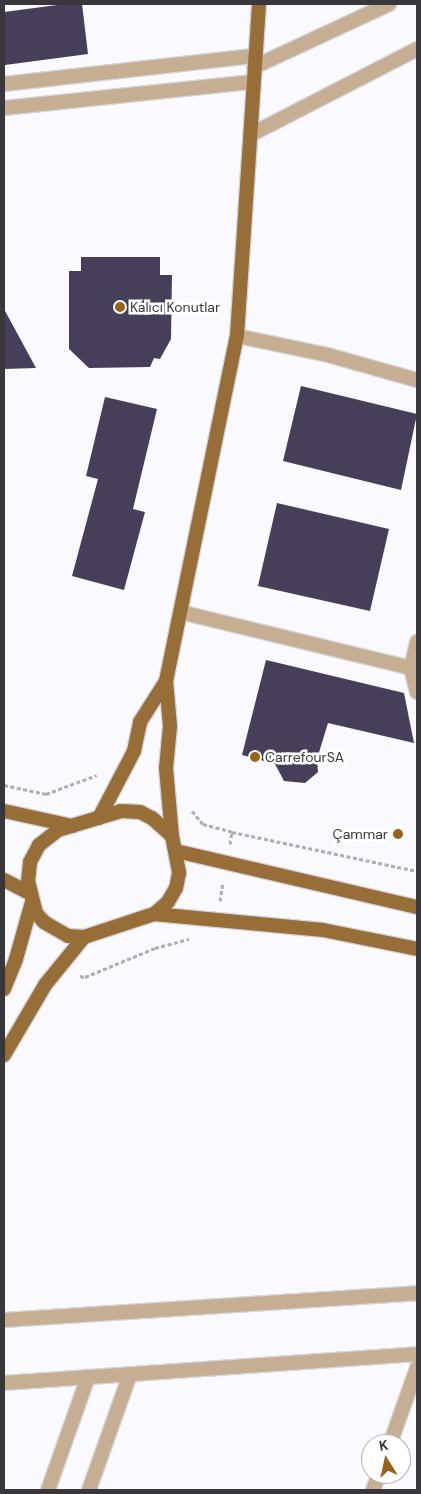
<!DOCTYPE html>
<meta charset="utf-8">
<style>
body{margin:0}
#map{position:relative;width:421px;height:1494px;overflow:hidden;background:#f9f9fe;font-family:"DM Sans",sans-serif}
div>[style]{position:absolute}
[style*='--x']{left:calc(var(--x)*1px);top:calc(var(--y)*1px);width:calc(var(--w)*1px);rotate:calc(var(--a)*1deg)}
.building>*{inset:0;background:#453f59}
.path>*{height:3px;margin-top:-1.5px;transform-origin:0;background:repeating-linear-gradient(90deg,#aeaeb3 0 4px,transparent 0 6.5px)}
.roads{filter:drop-shadow(1px 0 #d6d6db) drop-shadow(-1px 0 #d6d6db) drop-shadow(0 1px #d6d6db) drop-shadow(0 -1px #d6d6db)}
.minor>*{height:14px;margin:-7px;padding:0 7px;transform-origin:7px;border-radius:7px;background:#c6ae92}
.primary>*{height:14px;margin:-7px;padding:0 7px;transform-origin:7px;border-radius:7px;background:#986e38}
.dots>*{width:14px;height:14px;translate:-50% -50%;box-sizing:border-box;border:2px solid #fff;border-radius:50%}
span{translate:-50% -50%;white-space:nowrap;text-align:center;line-height:1.15;-webkit-text-stroke:5px #fff;paint-order:stroke}
.poi-label{font-size:14px;color:#38373c}
.left{translate:0 -50%;text-align:left}
.right{translate:-100% -50%;text-align:right}
.frame{position:absolute;inset:0;border:5px solid #38373c;pointer-events:none}
.north{position:absolute;left:361px;top:1434px;width:50px;height:50px;box-sizing:border-box;background:#fff;border:1px solid #afafb1;border-radius:50%;rotate:350deg;font-size:14px;font-weight:700;line-height:20px;text-align:center;color:#38373c}
.north::after{content:'';display:block;margin:auto;width:18px;height:22px;background:#966317;clip-path:polygon(50% 0,100% 100%,50% 72%,0 100%)}
</style>
<div id="map">
<div class="building">
<i style="clip-path:polygon(65px 4px,82px 4px,88px 54px,5px 65px,4px 12px)"></i>
<i style="clip-path:polygon(81px 257px,160px 257px,160px 275px,172px 275px,171px 339px,160px 359px,154px 358px,150px 367px,89px 368px,69px 349px,69px 271px,81px 271px)"></i>
<i style="clip-path:polygon(4px 309px,36px 368px,4px 369px)"></i>
<i style="clip-path:polygon(301px 386px,417px 414px,401px 490px,283px 461px)"></i>
<i style="clip-path:polygon(105px 397px,157px 409px,133px 509px,145px 512px,124px 590px,72px 576px,98px 479px,86px 476px)"></i>
<i style="clip-path:polygon(277px 503px,389px 529px,370px 611px,258px 586px)"></i>
<i style="clip-path:polygon(266px 660px,404px 693px,414px 743px,328px 723px,317px 759px,318px 772px,305px 783px,284px 781px,275px 764px,242px 755px)"></i>
</div>
<div class="path">
<i style="--x:4;--y:785;--w:43;--a:12.1"></i>
<i style="--x:46;--y:794;--w:54;--a:-20.4"></i>
<i style="--x:192;--y:811;--w:17;--a:50"></i>
<i style="--x:203;--y:824;--w:30;--a:15"></i>
<i style="--x:232;--y:832;--w:189;--a:11.9"></i>
<i style="--x:230;--y:844;--w:12;--a:-81"></i>
<i style="--x:220;--y:901;--w:19;--a:-81"></i>
<i style="--x:80;--y:976;--w:5;--a:11"></i>
<i style="--x:85;--y:977;--w:76;--a:-22.5"></i>
<i style="--x:155;--y:948;--w:35;--a:-15"></i>
</div>
<div class="roads">
<div class="minor">
<i style="--x:254;--y:67;--w:149;--a:-25"></i>
<i style="--x:4;--y:84;--w:253;--a:-6.4"></i>
<i style="--x:4;--y:108;--w:250;--a:-6"></i>
<i style="--x:250;--y:135;--w:188;--a:-27.2"></i>
<i style="--x:237;--y:336;--w:93;--a:11.8"></i>
<i style="--x:328;--y:355;--w:92;--a:15.7"></i>
<i style="--x:180;--y:612;--w:238;--a:13.6"></i>
<i style="--x:411;--y:668;--w:6;--a:-18"></i>
<i style="--x:417;--y:642;--w:27;--a:103"></i>
<i style="--x:411;--y:668;--w:25;--a:76"></i>
<i style="--x:4;--y:1320;--w:414;--a:-3.7"></i>
<i style="--x:4;--y:1383;--w:414;--a:-4"></i>
<i style="--x:390;--y:1444;--w:81;--a:-70.4"></i>
<i style="--x:48;--y:1490;--w:120;--a:-70.5"></i>
<i style="--x:89;--y:1490;--w:123;--a:-70.5"></i>
<i style="--x:373;--y:1490;--w:17;--a:-69"></i>
</div>
<div class="primary">
<i style="--x:166;--y:681;--w:352;--a:-78.4"></i>
<i style="--x:237;--y:336;--w:333;--a:-86.2"></i>
<i style="--x:4;--y:811;--w:70;--a:12.4"></i>
<i style="--x:121;--y:811;--w:19;--a:3"></i>
<i style="--x:140;--y:812;--w:13;--a:27"></i>
<i style="--x:152;--y:818;--w:27;--a:42"></i>
<i style="--x:172;--y:836;--w:38;--a:79"></i>
<i style="--x:179;--y:873;--w:15;--a:101"></i>
<i style="--x:176;--y:888;--w:16;--a:120"></i>
<i style="--x:168;--y:902;--w:18;--a:139"></i>
<i style="--x:154;--y:914;--w:74;--a:161.8"></i>
<i style="--x:84;--y:937;--w:16;--a:-176"></i>
<i style="--x:68;--y:936;--w:28;--a:-150"></i>
<i style="--x:44;--y:922;--w:12;--a:-132"></i>
<i style="--x:36;--y:913;--w:32;--a:-104"></i>
<i style="--x:28;--y:882;--w:20;--a:-84"></i>
<i style="--x:30;--y:862;--w:19;--a:-62"></i>
<i style="--x:39;--y:845;--w:24;--a:-38"></i>
<i style="--x:58;--y:830;--w:66;--a:-16.8"></i>
<i style="--x:99;--y:818;--w:76;--a:-62.4"></i>
<i style="--x:134;--y:751;--w:30;--a:-78"></i>
<i style="--x:140;--y:722;--w:49;--a:-57.6"></i>
<i style="--x:166;--y:681;--w:45;--a:84.9"></i>
<i style="--x:170;--y:726;--w:42;--a:95.4"></i>
<i style="--x:166;--y:768;--w:68;--a:85"></i>
<i style="--x:176;--y:851;--w:247;--a:13.1"></i>
<i style="--x:4;--y:880;--w:29;--a:27"></i>
<i style="--x:154;--y:914;--w:170;--a:5.4"></i>
<i style="--x:323;--y:930;--w:96;--a:11.4"></i>
<i style="--x:4;--y:989;--w:32;--a:-68"></i>
<i style="--x:16;--y:959;--w:59;--a:-74.3"></i>
<i style="--x:4;--y:1055;--w:81;--a:-59.6"></i>
<i style="--x:45;--y:985;--w:62;--a:-50.9"></i>
</div>
</div>
<div class="dots">
<i style="left:120px;top:307px;background:#966317"></i>
<i style="left:255px;top:757px;background:#966317"></i>
<i style="left:398px;top:834px;background:#966317"></i>
</div>
<div class="poi-label">
<span class="left" style="left:130px;top:307px">Kalıcı Konutlar</span>
<span class="left" style="left:265px;top:757px">CarrefourSA</span>
<span class="right" style="left:388px;top:834px">Çammar</span>
</div>
<div class="frame"></div>
<div class="north">K</div>
</div>
